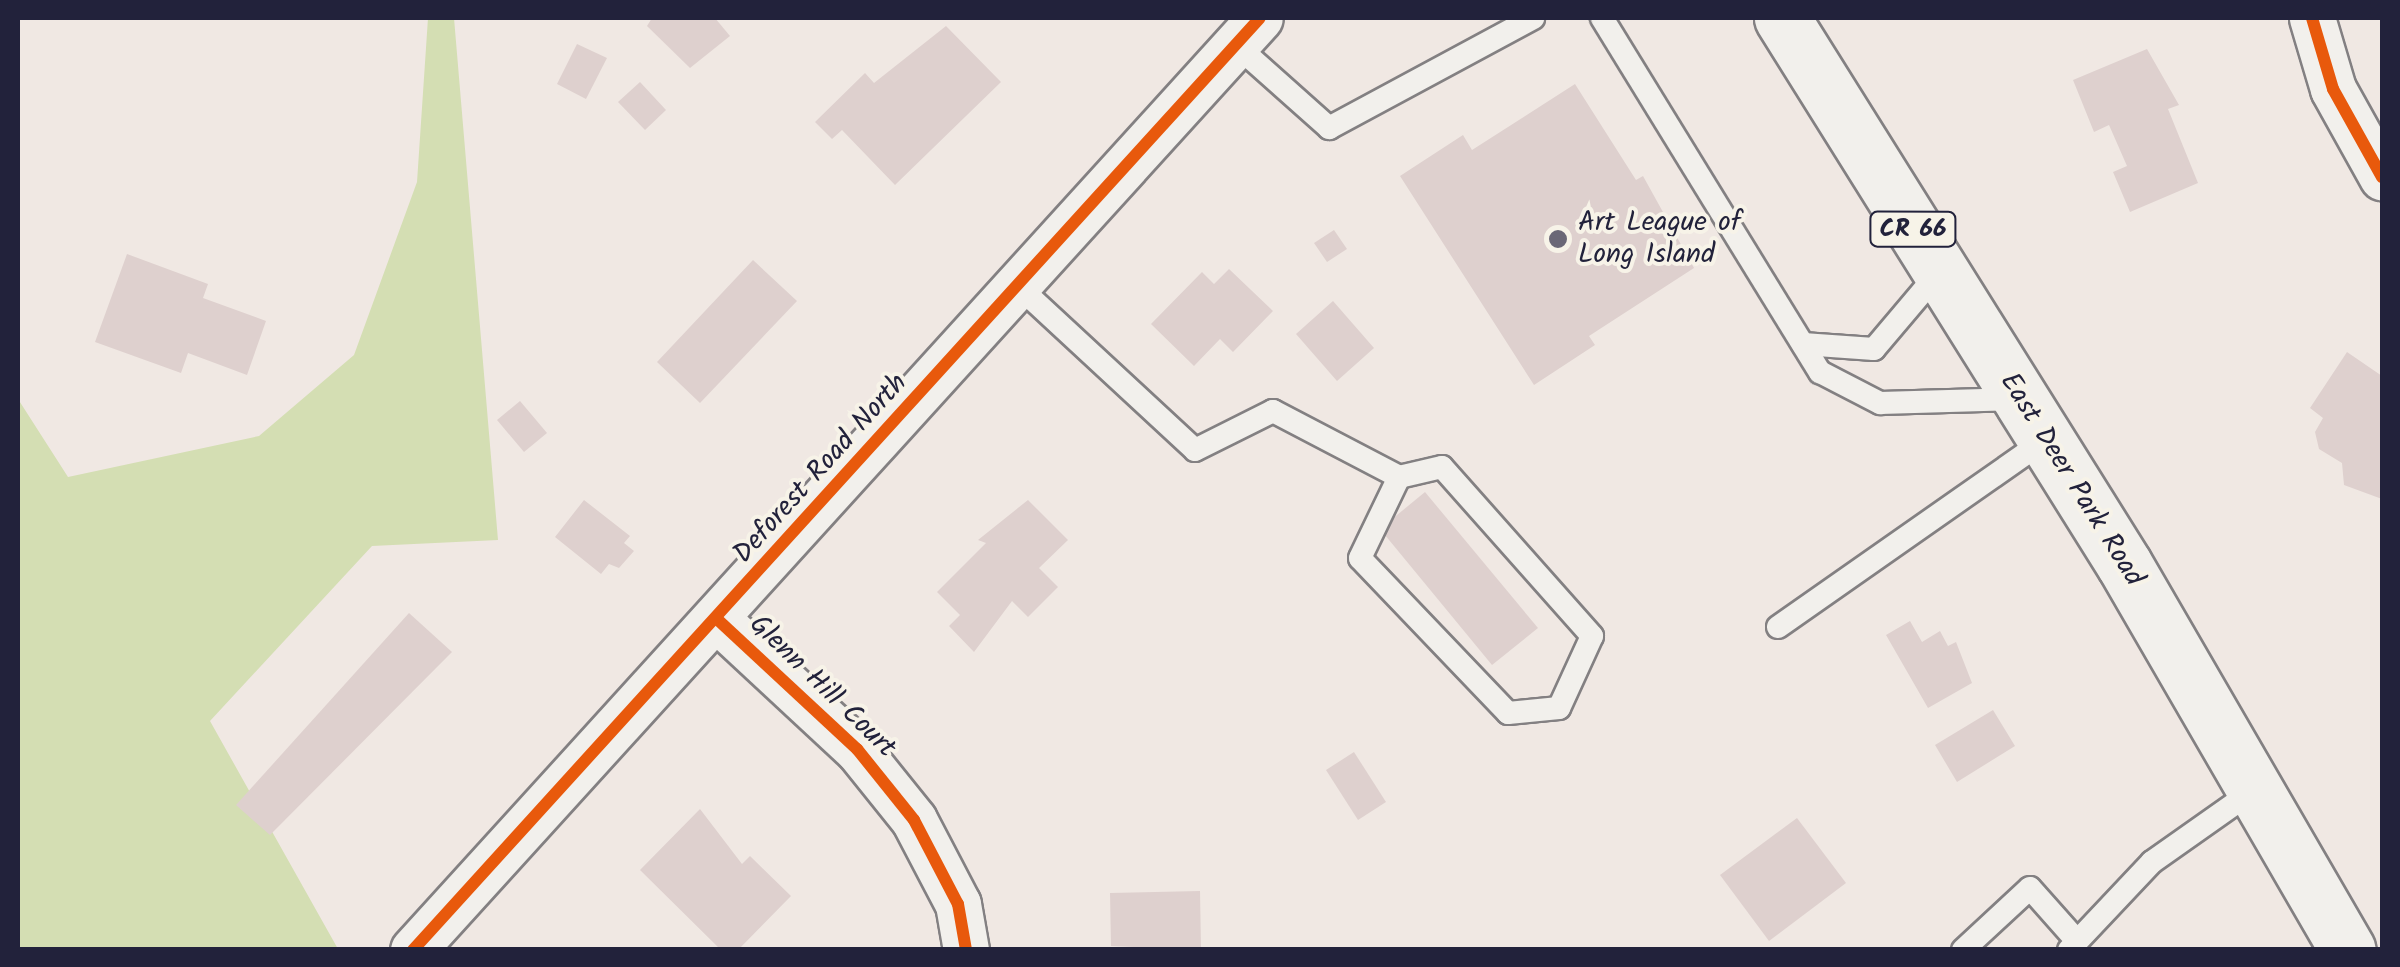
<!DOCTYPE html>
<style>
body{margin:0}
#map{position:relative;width:2400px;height:967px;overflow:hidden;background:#f0e8e3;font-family:Kalam,sans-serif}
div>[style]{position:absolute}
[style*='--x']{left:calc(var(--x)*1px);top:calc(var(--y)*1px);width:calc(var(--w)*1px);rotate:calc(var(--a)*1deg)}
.green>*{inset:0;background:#d4deb3}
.building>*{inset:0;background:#ded0ce}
.roads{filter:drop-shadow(2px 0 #838082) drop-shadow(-2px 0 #838082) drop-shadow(0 2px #838082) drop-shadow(0 -2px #838082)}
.service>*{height:22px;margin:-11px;padding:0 11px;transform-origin:11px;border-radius:11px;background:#f2f0ec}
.minor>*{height:45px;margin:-22.5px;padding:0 22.5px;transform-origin:22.5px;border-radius:22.5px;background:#f2f0ec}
.primary>*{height:55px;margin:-27.5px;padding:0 27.5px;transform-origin:27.5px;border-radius:27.5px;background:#f2f0ec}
.cycleway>*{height:12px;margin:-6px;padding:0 6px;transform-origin:6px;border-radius:6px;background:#e8590c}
.dots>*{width:28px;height:28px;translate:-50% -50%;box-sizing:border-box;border:5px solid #f7f3e8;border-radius:50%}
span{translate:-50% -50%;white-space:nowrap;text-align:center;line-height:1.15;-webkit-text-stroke:8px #f7f3e8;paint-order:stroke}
.shield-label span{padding:2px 8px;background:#f7f3e8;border:2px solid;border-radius:8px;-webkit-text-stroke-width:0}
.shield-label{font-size:25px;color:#22223b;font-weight:700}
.poi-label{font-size:28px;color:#22223b}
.left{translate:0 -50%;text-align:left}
.street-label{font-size:28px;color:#22223b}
.frame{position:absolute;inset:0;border:20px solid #22223b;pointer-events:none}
</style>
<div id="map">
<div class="green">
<i style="clip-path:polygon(428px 18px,454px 18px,498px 540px,372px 546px,210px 721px,338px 949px,18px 949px,18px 399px,68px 477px,259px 436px,354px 355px,417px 182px)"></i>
</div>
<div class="building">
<i style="clip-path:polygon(652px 18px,715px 18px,730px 36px,690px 68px,647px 26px)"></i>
<i style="clip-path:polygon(946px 26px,1001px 82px,895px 185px,842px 130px,832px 139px,815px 122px,865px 73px,874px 83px)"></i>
<i style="clip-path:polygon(577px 44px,607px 58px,586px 99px,557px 84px)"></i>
<i style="clip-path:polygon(2147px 49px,2179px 105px,2168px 109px,2198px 183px,2130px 212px,2113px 172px,2127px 166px,2109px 125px,2094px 132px,2073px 80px)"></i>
<i style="clip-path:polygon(640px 82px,666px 110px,645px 130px,618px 102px)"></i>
<i style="clip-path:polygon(1575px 84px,1636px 180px,1643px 176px,1694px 268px,1589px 336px,1595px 345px,1534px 385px,1400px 176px,1463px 135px,1472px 150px)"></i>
<i style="clip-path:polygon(1334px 230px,1347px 249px,1327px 262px,1314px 243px)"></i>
<i style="clip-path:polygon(127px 254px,208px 284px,203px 298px,266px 321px,247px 375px,188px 353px,181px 373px,95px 342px)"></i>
<i style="clip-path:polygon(753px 260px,797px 301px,700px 403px,657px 362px)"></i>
<i style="clip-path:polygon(1229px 269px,1273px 311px,1233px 352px,1220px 339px,1194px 366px,1151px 324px,1202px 272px,1214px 284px)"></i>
<i style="clip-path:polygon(1333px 301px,1374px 348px,1337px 381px,1296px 334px)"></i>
<i style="clip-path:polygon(2347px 352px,2382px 376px,2382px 499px,2344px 485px,2342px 463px,2319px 449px,2315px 432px,2323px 418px,2310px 408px)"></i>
<i style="clip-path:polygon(520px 401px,547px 433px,524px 452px,497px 420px)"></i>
<i style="clip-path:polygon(1425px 492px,1538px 628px,1492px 665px,1380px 529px)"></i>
<i style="clip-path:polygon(584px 500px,630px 536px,624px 543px,634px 551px,619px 568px,609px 564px,601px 574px,555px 537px)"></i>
<i style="clip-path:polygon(1028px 500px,1068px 540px,1039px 568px,1058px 587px,1028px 617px,1012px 601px,974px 652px,949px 626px,960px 615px,937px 592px,986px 543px,978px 540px)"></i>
<i style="clip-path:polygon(409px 613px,452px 652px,270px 835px,236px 805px)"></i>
<i style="clip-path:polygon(1910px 621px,1922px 642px,1940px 631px,1948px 646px,1956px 642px,1972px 683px,1928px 708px,1886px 635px)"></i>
<i style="clip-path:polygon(1993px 710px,2015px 746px,1957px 782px,1935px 745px)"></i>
<i style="clip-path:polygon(1354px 752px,1386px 802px,1358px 820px,1326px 770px)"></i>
<i style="clip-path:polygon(700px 809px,742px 864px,750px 856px,791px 896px,738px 950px,721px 950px,640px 870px)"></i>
<i style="clip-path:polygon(1797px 818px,1846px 883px,1769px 941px,1720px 875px)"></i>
<i style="clip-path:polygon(1200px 891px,1201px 950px,1111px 946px,1110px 893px)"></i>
</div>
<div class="roads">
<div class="service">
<i style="--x:1602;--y:18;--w:416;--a:58.4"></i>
<i style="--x:1820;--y:372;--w:68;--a:27.3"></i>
<i style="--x:1880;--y:403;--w:138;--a:-1.7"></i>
<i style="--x:1236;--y:45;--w:125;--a:41.7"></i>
<i style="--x:1329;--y:128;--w:232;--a:-28.3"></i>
<i style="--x:1018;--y:286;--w:241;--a:42.8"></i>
<i style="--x:1195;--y:450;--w:87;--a:-26.6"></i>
<i style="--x:1273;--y:411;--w:142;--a:27.6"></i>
<i style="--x:1399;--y:477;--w:44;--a:-13.1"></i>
<i style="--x:1442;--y:467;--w:226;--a:48.4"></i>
<i style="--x:1592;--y:636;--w:79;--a:114.6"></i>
<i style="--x:1559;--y:708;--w:51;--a:174.4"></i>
<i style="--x:1508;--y:713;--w:214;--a:-133.7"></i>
<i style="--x:1360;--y:558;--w:90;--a:-64.3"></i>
<i style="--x:1803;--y:344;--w:71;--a:4"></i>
<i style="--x:1874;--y:349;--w:101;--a:-49.8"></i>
<i style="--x:1778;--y:627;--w:330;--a:-35"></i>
<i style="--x:1963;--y:950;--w:91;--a:-42.8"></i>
<i style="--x:2030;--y:888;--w:71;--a:48.4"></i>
<i style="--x:2069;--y:950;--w:121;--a:-46.7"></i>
<i style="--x:2152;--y:862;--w:125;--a:-35.2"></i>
</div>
<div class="minor">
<i style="--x:2312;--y:18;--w:74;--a:73.5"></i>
<i style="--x:2333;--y:89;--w:101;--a:60.9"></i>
<i style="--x:718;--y:620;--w:190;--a:42.9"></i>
<i style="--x:857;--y:749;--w:91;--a:51.2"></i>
<i style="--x:914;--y:820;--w:95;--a:62.4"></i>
<i style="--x:958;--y:904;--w:47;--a:80.1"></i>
<i style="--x:413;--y:950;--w:1259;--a:-47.74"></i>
</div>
<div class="primary">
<i style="--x:1782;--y:18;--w:644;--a:57.94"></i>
<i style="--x:2124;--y:564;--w:446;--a:59.9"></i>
</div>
</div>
<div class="cycleway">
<i style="--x:2312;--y:18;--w:74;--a:73.5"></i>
<i style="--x:2333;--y:89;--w:101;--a:60.9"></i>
<i style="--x:718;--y:620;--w:190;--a:42.9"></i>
<i style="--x:857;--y:749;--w:91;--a:51.2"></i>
<i style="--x:914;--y:820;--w:95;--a:62.4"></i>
<i style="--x:958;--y:904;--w:47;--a:80.1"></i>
<i style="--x:413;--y:950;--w:1259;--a:-47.74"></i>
</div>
<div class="dots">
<i style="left:1558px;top:239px;background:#6a6776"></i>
</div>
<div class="shield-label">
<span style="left:1913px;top:229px">CR 66</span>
</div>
<div class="poi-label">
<span class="left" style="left:1578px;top:239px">Art League of<br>Long Island</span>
</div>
<div class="street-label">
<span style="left:821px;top:469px;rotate:-48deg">Deforest Road North</span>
<span style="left:2071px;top:480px;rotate:58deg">East Deer Park Road</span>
<span style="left:822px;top:687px;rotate:44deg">Glenn Hill Court</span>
</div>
<div class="frame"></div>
</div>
